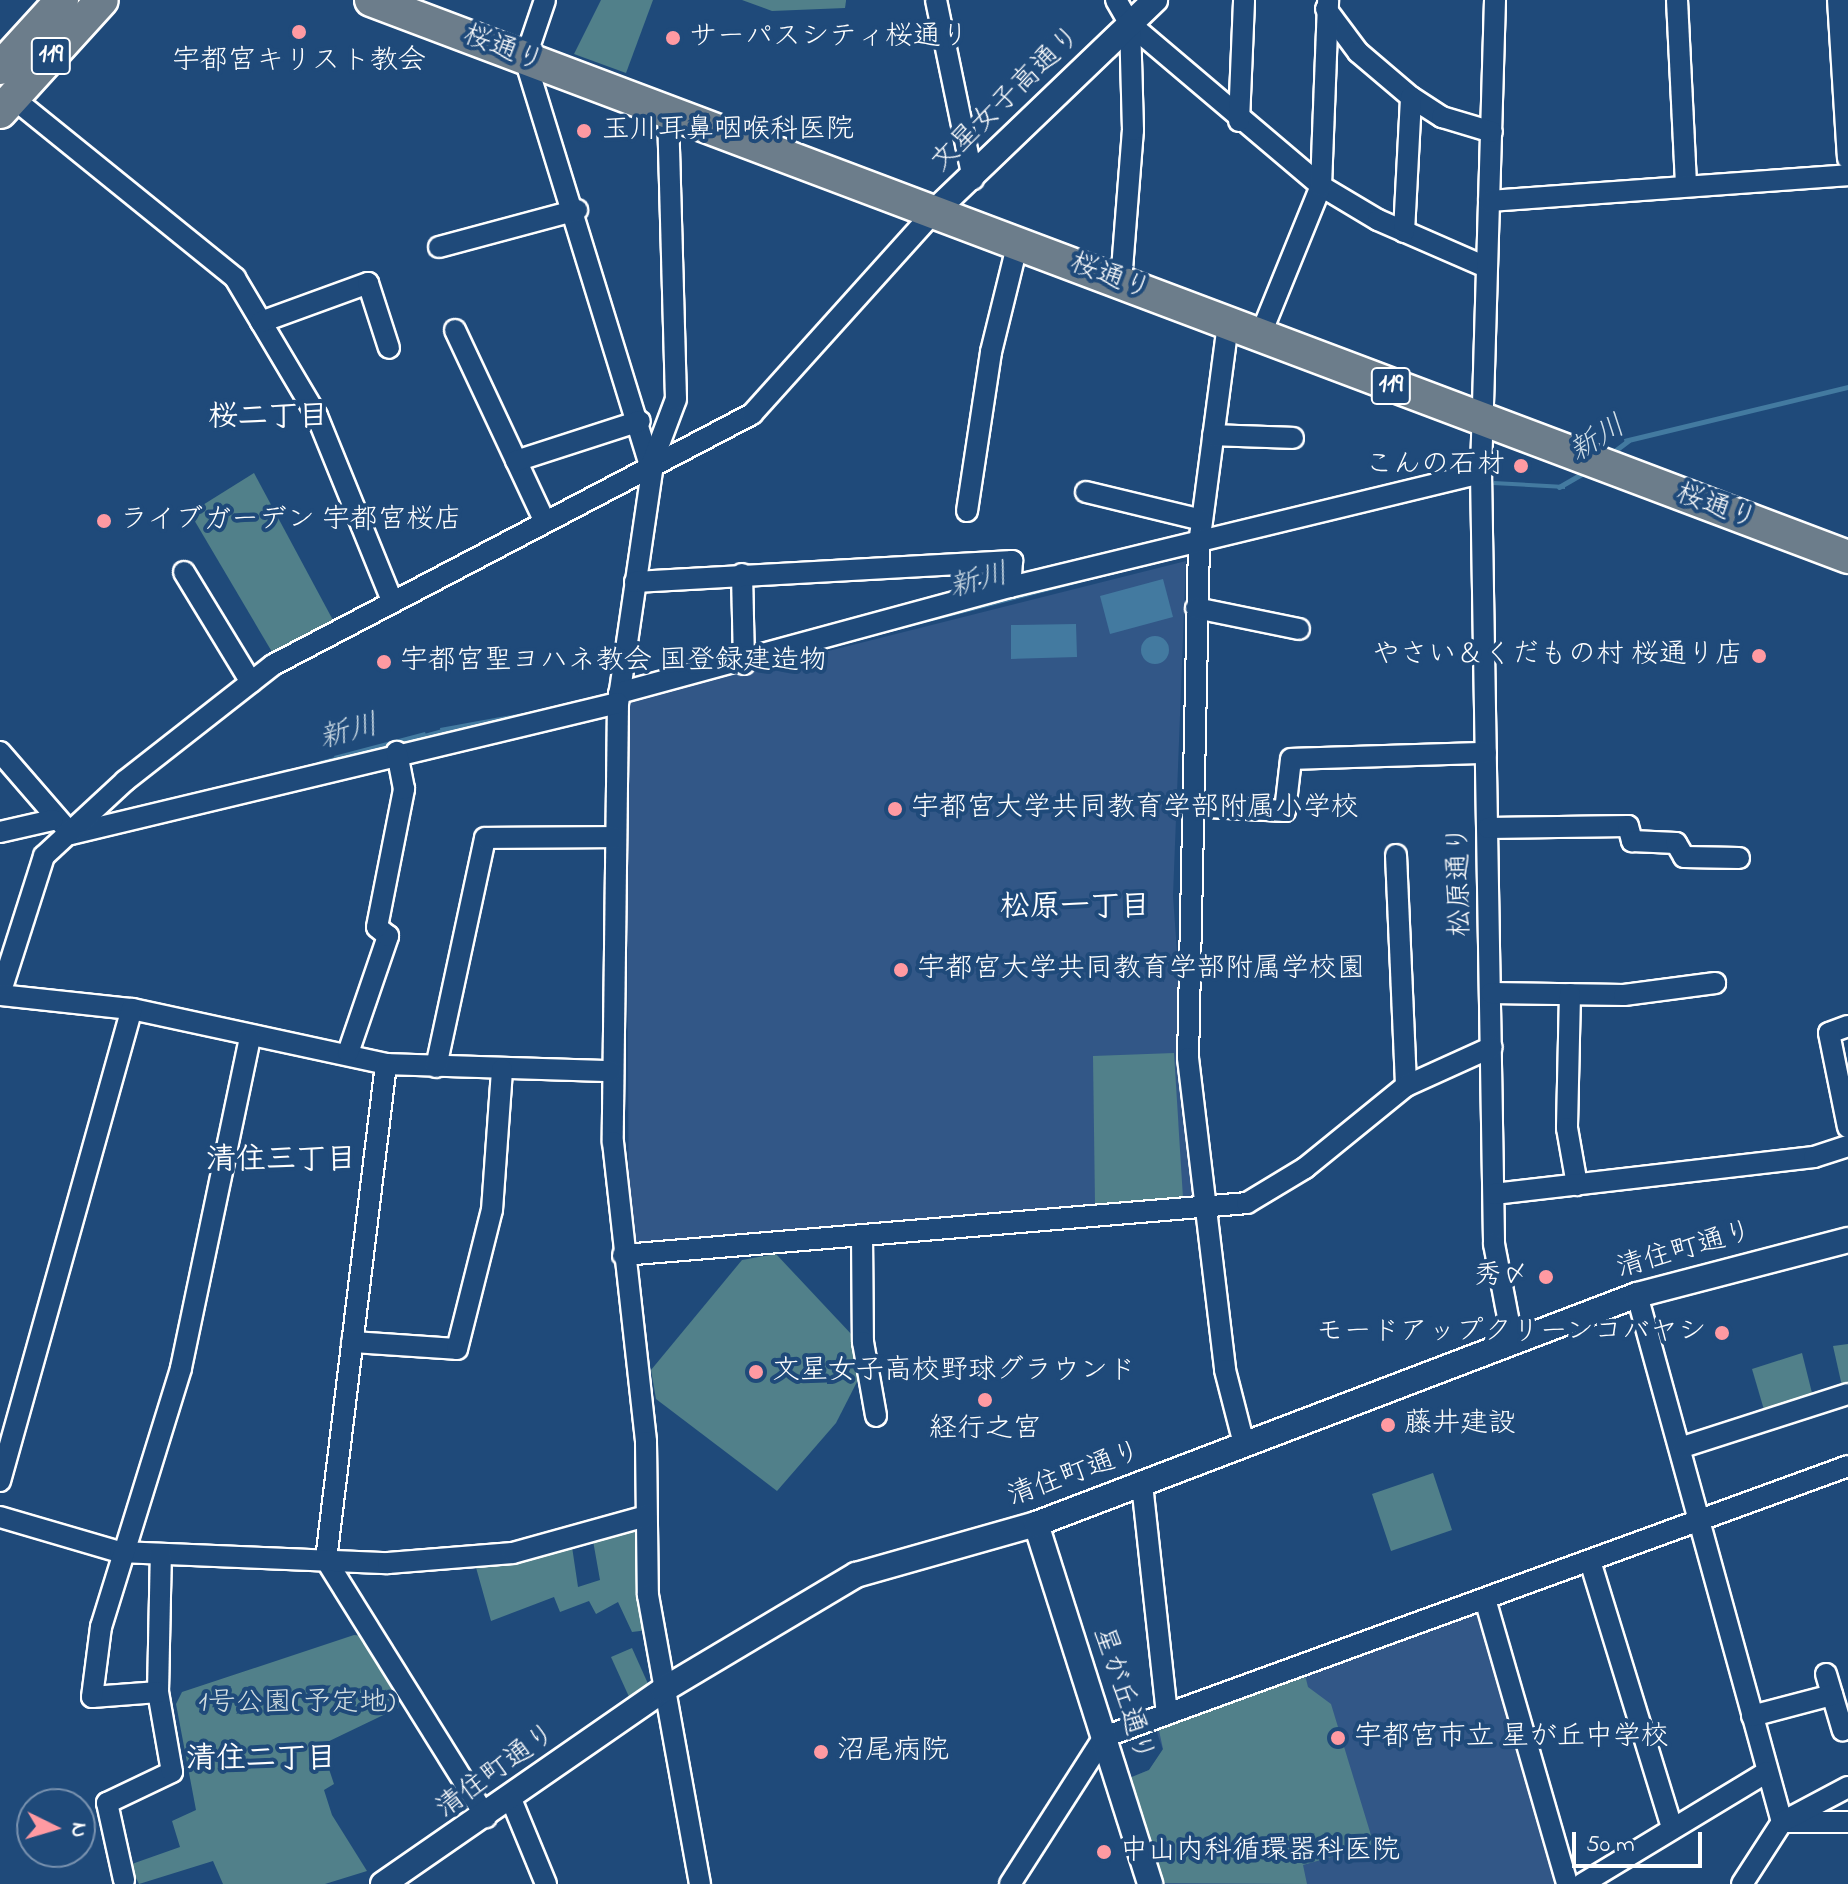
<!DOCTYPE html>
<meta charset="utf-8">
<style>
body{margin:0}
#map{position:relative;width:1848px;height:1884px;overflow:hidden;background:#1f4a7a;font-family:"Indie Flower","Klee One",sans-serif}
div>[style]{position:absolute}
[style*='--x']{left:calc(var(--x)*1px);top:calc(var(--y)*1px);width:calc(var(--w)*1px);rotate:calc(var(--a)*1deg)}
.built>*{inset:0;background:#325787}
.green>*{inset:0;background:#51808a}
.water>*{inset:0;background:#437aa0}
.round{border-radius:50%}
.stream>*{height:5px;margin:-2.5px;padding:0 2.5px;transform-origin:2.5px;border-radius:2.5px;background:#437aa0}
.roads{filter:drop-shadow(2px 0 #fff) drop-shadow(-2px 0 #fff) drop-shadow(0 2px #fff) drop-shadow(0 -2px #fff)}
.minor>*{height:20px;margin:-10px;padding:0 10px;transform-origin:10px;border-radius:10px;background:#1f4a7a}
.tertiary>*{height:24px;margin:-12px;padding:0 12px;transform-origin:12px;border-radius:12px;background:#1f4a7a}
.trunk>*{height:32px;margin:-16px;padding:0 16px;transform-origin:16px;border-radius:16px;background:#6c7d8b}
.dots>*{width:22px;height:22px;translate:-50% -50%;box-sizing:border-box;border:4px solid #1f4a7a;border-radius:50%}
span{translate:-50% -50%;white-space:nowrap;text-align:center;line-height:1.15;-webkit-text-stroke:8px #1f4a7a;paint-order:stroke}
.shield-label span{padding:2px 6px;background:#1f4a7a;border:2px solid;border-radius:6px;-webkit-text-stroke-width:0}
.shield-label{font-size:26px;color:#fff;font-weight:700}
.poi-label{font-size:28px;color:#fff}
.left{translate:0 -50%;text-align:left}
.right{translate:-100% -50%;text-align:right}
.street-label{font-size:28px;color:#fff}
.park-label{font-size:28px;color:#d4dfe2}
.neighbourhood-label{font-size:30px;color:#fff;font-weight:700}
.water-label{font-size:30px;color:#d0dee7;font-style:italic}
.north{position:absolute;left:16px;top:1788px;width:80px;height:80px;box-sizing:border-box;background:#1f4a7a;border:2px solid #7992af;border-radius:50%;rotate:95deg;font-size:22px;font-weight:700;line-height:32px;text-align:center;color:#fff}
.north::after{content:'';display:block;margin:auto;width:28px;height:36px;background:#ff9aa2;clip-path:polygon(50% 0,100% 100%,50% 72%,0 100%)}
.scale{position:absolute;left:1572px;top:1832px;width:130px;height:36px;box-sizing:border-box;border:4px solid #fff;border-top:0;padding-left:10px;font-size:24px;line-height:28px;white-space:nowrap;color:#fff;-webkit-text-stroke:6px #1f4a7a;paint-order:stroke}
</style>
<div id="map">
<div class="built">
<i style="clip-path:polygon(1186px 561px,1173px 896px,1195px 1203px,629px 1245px,626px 702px)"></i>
<i style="clip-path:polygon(1480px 1605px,1560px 1884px,1154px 1884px,1121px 1781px,1149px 1770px,1163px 1750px,1155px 1727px)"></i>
</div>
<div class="green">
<i style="clip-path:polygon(601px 0,653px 0,626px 73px,574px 54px)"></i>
<i style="clip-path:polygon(742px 0,846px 0,846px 1px,845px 8px,772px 11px)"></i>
<i style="clip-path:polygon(254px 473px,334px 622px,275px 657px,190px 513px)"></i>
<i style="clip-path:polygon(1174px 1053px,1183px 1198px,1095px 1204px,1093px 1056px)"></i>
<i style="clip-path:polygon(776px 1254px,853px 1336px,861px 1374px,836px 1423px,777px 1491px,656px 1399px,651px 1370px,742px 1260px)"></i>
<i style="clip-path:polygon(1848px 1344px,1848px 1394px,1844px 1395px,1833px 1346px)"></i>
<i style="clip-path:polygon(1802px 1353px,1815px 1405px,1767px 1420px,1752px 1369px)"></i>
<i style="clip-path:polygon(1433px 1473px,1452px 1530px,1391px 1551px,1372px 1494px)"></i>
<i style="clip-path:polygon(638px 1526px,648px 1630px,632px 1632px,618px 1602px,596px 1614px,589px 1601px,560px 1612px,554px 1597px,491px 1621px,475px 1564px,571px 1540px,578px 1587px,600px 1580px,592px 1535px)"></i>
<i style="clip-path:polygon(354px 1635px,364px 1636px,400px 1699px,398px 1708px,321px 1745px,334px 1784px,324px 1790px,332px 1815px,367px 1871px,325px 1884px,223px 1884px,213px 1861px,139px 1884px,129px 1865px,180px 1847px,172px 1821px,196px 1810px,176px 1704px,182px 1692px)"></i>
<i style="clip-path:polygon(632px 1648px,649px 1686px,630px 1699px,611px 1657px)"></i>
<i style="clip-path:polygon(1304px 1671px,1308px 1687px,1331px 1704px,1374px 1845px,1303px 1865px,1307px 1884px,1162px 1883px,1127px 1779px,1149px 1770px,1163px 1749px,1158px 1726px)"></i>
</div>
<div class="water">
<i style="clip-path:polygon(1848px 385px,1848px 390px,1625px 444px,1624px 439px)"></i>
<i style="clip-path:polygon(1494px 481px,1565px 485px,1565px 489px,1493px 485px)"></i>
<i style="clip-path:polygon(1464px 484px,1465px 489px,1246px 537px)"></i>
<i style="clip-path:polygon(1186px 550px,1188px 555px,624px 701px,623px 696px)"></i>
<i style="clip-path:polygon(1163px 579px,1173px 617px,1110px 634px,1100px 596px)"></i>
<i style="clip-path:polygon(1076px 624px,1077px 657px,1011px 659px,1011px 625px)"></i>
<i class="round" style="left:1141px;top:636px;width:28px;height:28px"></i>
<i style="clip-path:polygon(606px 698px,607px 704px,441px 735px,440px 728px)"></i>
<i style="clip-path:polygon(425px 732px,427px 737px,336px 761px,334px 756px)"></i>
</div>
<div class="stream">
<i style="--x:1608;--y:456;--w:26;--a:-37"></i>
<i style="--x:1559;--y:487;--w:32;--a:-30"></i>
<i style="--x:421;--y:737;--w:26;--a:-16"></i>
<i style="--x:320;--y:763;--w:23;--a:-15"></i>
<i style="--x:266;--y:777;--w:22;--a:-16"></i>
</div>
<div class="roads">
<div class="minor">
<i style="--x:545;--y:0;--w:62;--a:108.7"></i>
<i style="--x:525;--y:59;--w:431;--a:72.9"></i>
<i style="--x:652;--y:471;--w:234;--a:98.3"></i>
<i style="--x:618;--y:703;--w:439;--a:90.7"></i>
<i style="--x:613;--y:1142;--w:302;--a:83.7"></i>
<i style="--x:646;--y:1442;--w:153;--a:89.3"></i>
<i style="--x:648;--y:1595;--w:294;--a:79.8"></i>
<i style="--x:936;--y:0;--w:183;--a:78.3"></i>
<i style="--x:1116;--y:0;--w:28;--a:60"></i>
<i style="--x:1130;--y:24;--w:250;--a:40.3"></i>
<i style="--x:1321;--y:186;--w:66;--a:30.8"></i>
<i style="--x:1378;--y:220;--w:118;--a:23.5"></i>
<i style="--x:1495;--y:0;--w:473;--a:91.7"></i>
<i style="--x:1481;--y:473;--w:771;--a:89.03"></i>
<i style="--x:1494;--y:1244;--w:96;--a:79.2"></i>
<i style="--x:1677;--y:0;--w:185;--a:87.2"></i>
<i style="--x:1838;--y:0;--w:159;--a:86.4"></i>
<i style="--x:1326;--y:9;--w:54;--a:53.3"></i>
<i style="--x:1358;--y:52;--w:70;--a:40.3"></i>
<i style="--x:1411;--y:97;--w:37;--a:33"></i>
<i style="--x:1442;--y:117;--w:52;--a:16.7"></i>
<i style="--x:13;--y:98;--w:286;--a:39"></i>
<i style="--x:235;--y:278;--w:161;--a:59.3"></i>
<i style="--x:317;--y:416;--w:196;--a:67.9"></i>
<i style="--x:1239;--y:121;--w:121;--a:-87.6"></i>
<i style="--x:1489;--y:201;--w:360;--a:-4.1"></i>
<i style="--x:1404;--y:232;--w:135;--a:-87"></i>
<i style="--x:439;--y:247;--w:143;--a:-15"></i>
<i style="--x:1121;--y:282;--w:152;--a:-85.5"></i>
<i style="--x:1133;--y:130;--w:106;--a:-91.6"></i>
<i style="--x:261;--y:322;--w:114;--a:-20"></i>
<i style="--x:368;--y:283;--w:68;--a:72.1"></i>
<i style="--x:1228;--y:324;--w:221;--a:97.5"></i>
<i style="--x:1199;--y:543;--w:515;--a:91.22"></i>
<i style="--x:1188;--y:1058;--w:314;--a:83.2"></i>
<i style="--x:1225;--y:1370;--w:76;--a:75.6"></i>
<i style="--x:455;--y:330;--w:212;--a:64.9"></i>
<i style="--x:1260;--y:336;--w:162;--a:-67.9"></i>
<i style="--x:1321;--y:186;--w:186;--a:-87.8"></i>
<i style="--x:1213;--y:435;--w:80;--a:2.1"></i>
<i style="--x:516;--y:461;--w:130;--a:-17.9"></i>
<i style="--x:652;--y:463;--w:68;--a:-69.4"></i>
<i style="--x:676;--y:399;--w:288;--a:-91.6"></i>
<i style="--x:1086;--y:492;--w:119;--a:13.6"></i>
<i style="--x:967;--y:511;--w:161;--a:-81.4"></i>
<i style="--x:991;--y:352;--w:113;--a:-76.2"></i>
<i style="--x:184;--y:572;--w:129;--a:58.7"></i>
<i style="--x:742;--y:574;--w:90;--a:88.7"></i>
<i style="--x:635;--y:582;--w:378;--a:-3.2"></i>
<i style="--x:1012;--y:561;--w:26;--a:94"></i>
<i style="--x:1196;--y:608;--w:105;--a:11.5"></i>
<i style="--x:619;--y:693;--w:405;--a:-15.2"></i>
<i style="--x:1010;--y:587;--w:485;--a:-13.6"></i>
<i style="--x:0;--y:752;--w:108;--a:49.1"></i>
<i style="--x:71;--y:834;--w:562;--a:-13.47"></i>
<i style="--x:1189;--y:806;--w:96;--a:3"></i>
<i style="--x:1285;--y:811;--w:52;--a:-83.4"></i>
<i style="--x:1291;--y:759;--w:195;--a:-1.8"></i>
<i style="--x:1488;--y:828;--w:140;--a:-0.8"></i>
<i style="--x:1628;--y:826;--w:16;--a:75"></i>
<i style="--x:1632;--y:841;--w:44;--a:2.6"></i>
<i style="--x:1676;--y:843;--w:16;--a:60"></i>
<i style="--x:1684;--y:857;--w:55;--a:1"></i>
<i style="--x:0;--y:832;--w:54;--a:-12.8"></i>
<i style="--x:1396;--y:855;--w:231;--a:87.5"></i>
<i style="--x:1491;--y:993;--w:133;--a:0.9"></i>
<i style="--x:1624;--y:995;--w:92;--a:-7.5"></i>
<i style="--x:0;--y:994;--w:145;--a:-72.3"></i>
<i style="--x:44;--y:856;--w:110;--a:-42.8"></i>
<i style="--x:125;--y:781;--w:188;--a:-38.1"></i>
<i style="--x:273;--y:665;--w:541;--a:-27.65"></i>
<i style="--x:752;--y:414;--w:273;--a:-48"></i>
<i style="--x:1570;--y:994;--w:134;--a:91.3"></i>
<i style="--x:1567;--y:1128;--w:58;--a:80"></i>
<i style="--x:0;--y:995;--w:133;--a:6.1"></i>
<i style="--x:132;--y:1009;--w:260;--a:12.2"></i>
<i style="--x:386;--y:1064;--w:225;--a:1.8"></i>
<i style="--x:1848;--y:1026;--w:20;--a:160"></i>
<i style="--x:1829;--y:1033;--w:96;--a:78.6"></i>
<i style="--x:348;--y:1053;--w:124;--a:-71.1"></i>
<i style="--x:388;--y:936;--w:14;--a:-141"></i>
<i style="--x:377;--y:927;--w:141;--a:-78.9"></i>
<i style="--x:404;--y:789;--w:38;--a:-101"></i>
<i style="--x:386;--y:1064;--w:500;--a:96.9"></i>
<i style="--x:326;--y:1560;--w:303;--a:58.1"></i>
<i style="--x:436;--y:1067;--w:234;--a:-77.9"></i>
<i style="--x:485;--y:838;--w:129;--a:-0.4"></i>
<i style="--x:1494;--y:1194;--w:322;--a:-6.6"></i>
<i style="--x:1814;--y:1157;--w:36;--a:-18"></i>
<i style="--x:862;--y:1235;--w:107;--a:89.5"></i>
<i style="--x:863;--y:1342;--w:75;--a:80"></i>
<i style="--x:623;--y:1255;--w:626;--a:-4.76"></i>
<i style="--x:1247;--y:1203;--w:68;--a:-31.1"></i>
<i style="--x:1305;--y:1168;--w:130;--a:-39.1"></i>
<i style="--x:1406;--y:1086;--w:94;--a:-24.4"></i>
<i style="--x:1637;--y:1295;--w:547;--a:74.62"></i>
<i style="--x:1782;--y:1822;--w:66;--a:0"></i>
<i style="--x:352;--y:1342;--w:105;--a:3.8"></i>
<i style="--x:457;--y:1349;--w:143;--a:-75.9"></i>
<i style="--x:492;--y:1210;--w:141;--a:-85.9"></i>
<i style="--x:1683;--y:1447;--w:173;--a:-17.8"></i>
<i style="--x:0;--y:1481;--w:490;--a:-74.4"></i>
<i style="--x:1142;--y:1484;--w:231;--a:83.8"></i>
<i style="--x:0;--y:1517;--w:125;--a:16.3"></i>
<i style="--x:120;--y:1552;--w:268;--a:2.4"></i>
<i style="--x:388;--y:1563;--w:125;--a:-4.6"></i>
<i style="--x:513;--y:1553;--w:138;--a:-15.5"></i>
<i style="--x:1590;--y:1561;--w:279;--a:72.9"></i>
<i style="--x:1485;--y:1599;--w:297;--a:73.9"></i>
<i style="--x:1826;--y:1674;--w:59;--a:73.4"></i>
<i style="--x:158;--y:1692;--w:138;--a:-88.8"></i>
<i style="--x:1752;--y:1716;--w:83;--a:-14.7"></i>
<i style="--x:511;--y:1799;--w:92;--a:67.6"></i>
<i style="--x:124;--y:1880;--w:79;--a:-102.4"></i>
<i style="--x:107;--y:1803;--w:72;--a:-25.5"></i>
<i style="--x:172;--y:1772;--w:81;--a:-99.9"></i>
<i style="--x:158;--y:1692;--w:66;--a:175.7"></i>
<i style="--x:92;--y:1697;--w:71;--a:-82.7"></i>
<i style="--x:101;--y:1627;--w:271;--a:-72.8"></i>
<i style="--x:181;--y:1368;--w:338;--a:-78.2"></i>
<i style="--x:1010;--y:1884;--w:174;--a:-57.4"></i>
<i style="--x:1104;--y:1737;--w:792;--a:-20.01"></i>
<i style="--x:1582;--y:1884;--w:216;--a:-31.2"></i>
<i style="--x:1742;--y:1884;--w:74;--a:-57.2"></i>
<i style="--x:1782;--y:1822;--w:75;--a:-27.9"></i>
</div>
<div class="tertiary">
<i style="--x:935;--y:211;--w:305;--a:-43.8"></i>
<i style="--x:1036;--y:1524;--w:378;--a:72.4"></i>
<i style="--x:383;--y:1884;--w:341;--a:-34.7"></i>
<i style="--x:663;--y:1690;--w:225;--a:-30.8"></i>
<i style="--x:856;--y:1575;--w:187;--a:-15.8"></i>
<i style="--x:1036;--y:1524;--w:643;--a:-20.86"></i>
<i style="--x:1637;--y:1295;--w:218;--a:-14.6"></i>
</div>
<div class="trunk">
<i style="--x:371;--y:0;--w:1579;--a:20.66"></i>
<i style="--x:0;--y:68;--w:92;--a:-47.6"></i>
<i style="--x:0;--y:112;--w:151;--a:-47.7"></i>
</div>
</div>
<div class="dots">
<i style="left:299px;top:32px;background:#ff9aa2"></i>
<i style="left:673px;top:38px;background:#ff9aa2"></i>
<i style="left:584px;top:131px;background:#ff9aa2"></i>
<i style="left:1521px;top:466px;background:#ff9aa2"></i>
<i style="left:104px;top:521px;background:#ff9aa2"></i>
<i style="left:1759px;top:656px;background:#ff9aa2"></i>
<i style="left:384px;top:662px;background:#ff9aa2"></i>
<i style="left:895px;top:809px;background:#ff9aa2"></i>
<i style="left:901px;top:970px;background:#ff9aa2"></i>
<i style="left:1546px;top:1277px;background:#ff9aa2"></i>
<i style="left:1722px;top:1333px;background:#ff9aa2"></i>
<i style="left:756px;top:1372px;background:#ff9aa2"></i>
<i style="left:985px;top:1400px;background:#ff9aa2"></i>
<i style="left:1388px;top:1425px;background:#ff9aa2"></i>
<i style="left:1338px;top:1738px;background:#ff9aa2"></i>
<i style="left:821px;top:1752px;background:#ff9aa2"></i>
<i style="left:1104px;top:1852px;background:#ff9aa2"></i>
</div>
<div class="shield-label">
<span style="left:51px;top:56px">119</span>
<span style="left:1391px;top:386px">119</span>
</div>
<div class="poi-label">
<span class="left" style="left:689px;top:38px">サーパスシティ桜通り</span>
<span style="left:299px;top:62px">宇都宮キリスト教会</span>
<span class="left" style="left:602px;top:131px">玉川耳鼻咽喉科医院</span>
<span class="right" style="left:1505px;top:466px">こんの石材</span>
<span class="left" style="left:120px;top:521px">ライブガーデン 宇都宮桜店</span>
<span class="right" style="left:1743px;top:656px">やさい＆くだもの村 桜通り店</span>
<span class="left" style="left:400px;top:662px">宇都宮聖ヨハネ教会 国登録建造物</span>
<span class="left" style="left:911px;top:809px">宇都宮大学共同教育学部附属小学校</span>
<span class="left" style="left:917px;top:970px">宇都宮大学共同教育学部附属学校園</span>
<span class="right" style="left:1530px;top:1277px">秀〆</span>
<span class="right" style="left:1706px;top:1333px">モードアップクリーンコバヤシ</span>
<span class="left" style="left:772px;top:1372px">文星女子高校野球グラウンド</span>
<span class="left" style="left:1404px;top:1425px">藤井建設</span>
<span style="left:985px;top:1430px">経行之宮</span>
<span class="left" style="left:1354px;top:1738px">宇都宮市立 星が丘中学校</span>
<span class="left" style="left:837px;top:1752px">沼尾病院</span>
<span class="left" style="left:1120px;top:1852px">中山内科循環器科医院</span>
</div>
<div class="street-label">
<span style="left:503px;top:50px;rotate:21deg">桜通り</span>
<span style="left:1007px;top:100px;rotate:-44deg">文星女子高通り</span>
<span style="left:1110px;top:278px;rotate:21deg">桜通り</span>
<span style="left:1716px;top:508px;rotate:20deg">桜通り</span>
<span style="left:1461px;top:881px;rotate:-91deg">松原通り</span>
<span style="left:1685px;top:1251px;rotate:-16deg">清住町通り</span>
<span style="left:1075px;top:1475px;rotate:-20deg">清住町通り</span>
<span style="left:1122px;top:1695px;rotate:72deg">星が丘通り</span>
<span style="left:497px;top:1772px;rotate:-36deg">清住町通り</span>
</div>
<div class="park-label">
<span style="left:297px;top:1704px">1号公園(予定地)</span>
</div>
<div class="neighbourhood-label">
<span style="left:268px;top:418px">桜二丁目</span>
<span style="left:1075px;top:908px">松原一丁目</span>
<span style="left:281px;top:1161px">清住三丁目</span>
<span style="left:261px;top:1760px">清住二丁目</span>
</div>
<div class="water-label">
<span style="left:1598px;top:440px;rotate:-32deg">新川</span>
<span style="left:979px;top:582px;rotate:-15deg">新川</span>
<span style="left:349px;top:733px;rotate:-15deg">新川</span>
</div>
<div class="north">N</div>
<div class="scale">50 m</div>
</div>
